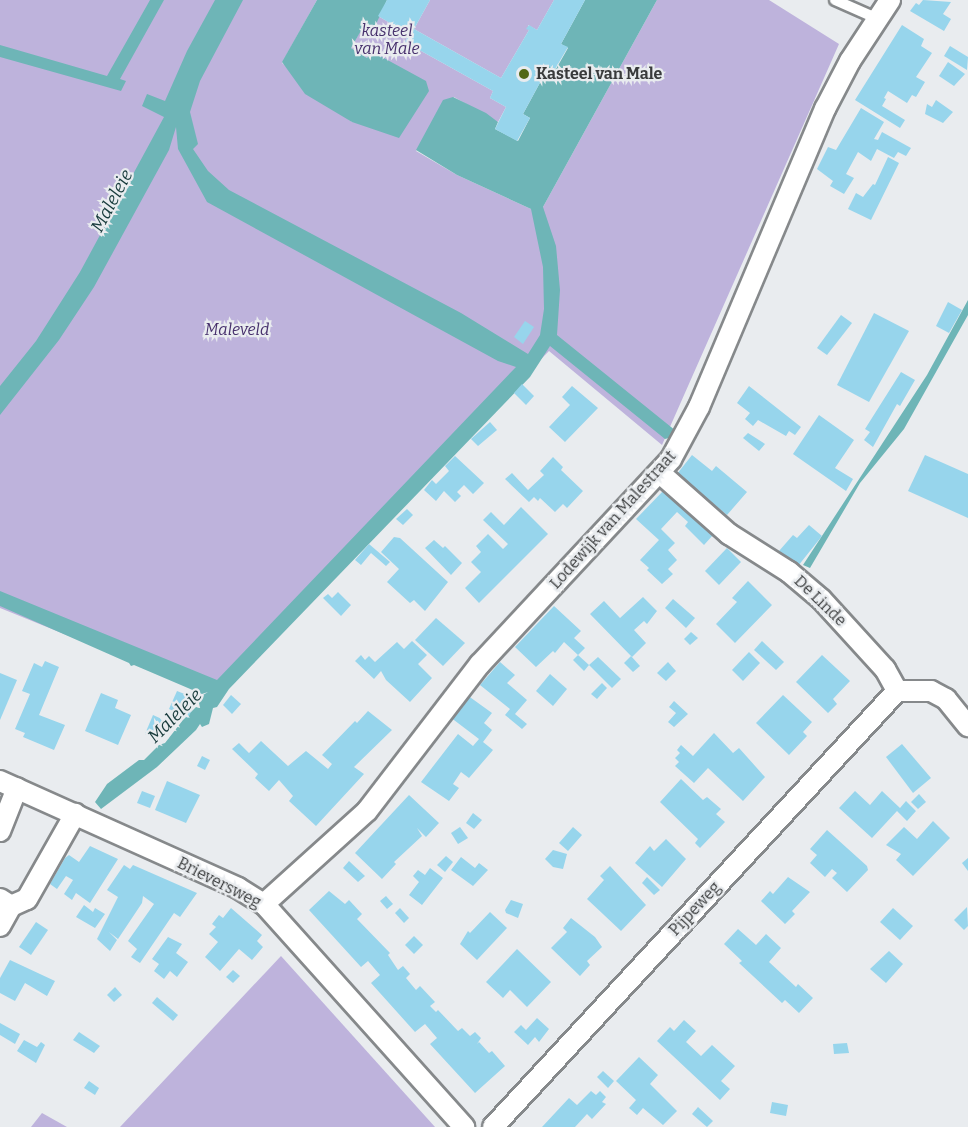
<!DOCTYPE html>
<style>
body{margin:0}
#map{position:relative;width:968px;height:1127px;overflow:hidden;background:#e9ecef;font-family:Bitter,serif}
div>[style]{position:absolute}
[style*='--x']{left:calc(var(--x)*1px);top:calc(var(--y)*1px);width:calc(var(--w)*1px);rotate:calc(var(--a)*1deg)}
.green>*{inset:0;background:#beb3dc}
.water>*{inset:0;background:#6eb5b7}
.building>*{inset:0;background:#97d5ec}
.roads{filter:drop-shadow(2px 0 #86898b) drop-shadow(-2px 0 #86898b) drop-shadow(0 2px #86898b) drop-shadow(0 -2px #86898b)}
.lane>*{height:10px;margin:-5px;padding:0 5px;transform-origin:5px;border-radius:5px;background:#fff}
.street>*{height:20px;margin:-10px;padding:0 10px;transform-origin:10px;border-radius:10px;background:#fff}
.dots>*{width:16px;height:16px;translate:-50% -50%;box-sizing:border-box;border:3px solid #e9ecef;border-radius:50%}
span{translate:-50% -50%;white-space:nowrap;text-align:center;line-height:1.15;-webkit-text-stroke:4.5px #e9ecef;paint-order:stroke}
.park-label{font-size:16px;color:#47316d;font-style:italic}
.poi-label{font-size:16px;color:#393b3c;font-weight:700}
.left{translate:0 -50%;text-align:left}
.street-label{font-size:16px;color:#393b3c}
.water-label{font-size:18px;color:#183b3c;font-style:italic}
</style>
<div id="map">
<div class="green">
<i style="clip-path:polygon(0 0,317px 0,282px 63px,352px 122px,371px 51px,367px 58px,351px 48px,362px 28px,372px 32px,378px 16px,409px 34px,405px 42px,493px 91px,490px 98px,506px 107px,498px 122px,454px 97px,416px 151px,457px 175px,531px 209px,543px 207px,657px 0,769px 0,839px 44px,662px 445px,549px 351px,212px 694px,0 608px)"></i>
<i style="clip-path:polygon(430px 0,554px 0,537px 30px,528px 25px,529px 30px,501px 78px,414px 29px)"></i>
<i style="clip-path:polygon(281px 956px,435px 1127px,120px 1127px)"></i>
<i style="clip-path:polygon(42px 1113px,67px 1127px,31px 1127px)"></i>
</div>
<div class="water">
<i style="clip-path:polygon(150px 0,164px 0,120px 79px,126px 81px,121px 91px,0 57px,0 45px,107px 76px)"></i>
<i style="clip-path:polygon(215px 0,243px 0,200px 81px,190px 112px,198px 144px,193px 149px,208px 171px,229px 190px,461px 313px,528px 354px,540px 335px,544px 309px,543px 267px,531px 209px,457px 175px,416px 150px,443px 100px,453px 97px,486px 113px,498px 122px,495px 129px,518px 141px,530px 118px,523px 114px,549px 66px,556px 69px,568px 48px,561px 44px,585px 0,657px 0,543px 207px,556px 246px,560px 290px,557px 335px,676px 431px,673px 437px,665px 439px,550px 346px,530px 377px,229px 689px,217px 707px,213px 708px,209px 724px,202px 727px,200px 724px,196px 730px,157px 767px,101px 809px,95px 802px,107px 784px,139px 760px,144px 760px,159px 745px,165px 743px,183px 720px,196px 707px,200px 708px,198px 698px,208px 692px,202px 694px,134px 665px,131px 666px,129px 663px,0 606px,0 591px,217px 680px,516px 367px,498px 361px,207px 202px,178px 149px,176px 127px,169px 150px,94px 287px,59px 340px,0 415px,0 386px,36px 341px,80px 272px,164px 117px,142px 106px,147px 94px,165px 101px,187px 51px)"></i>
<i style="clip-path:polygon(317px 0,387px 0,372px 33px,362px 29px,351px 48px,367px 58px,371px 51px,426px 81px,429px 91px,399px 138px,352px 122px,305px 94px,282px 62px)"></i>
<i style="clip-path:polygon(968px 300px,968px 315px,904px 429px,860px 483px,810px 568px,803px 565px,927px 375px)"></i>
</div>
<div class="building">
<i style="clip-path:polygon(387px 0,430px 0,414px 29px,501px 78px,529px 30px,526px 29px,529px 25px,537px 30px,554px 0,585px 0,561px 44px,568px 47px,555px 69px,549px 66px,523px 114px,530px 118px,517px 141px,495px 129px,506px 107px,490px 98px,493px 91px,405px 42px,409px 34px,378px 16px)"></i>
<i style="clip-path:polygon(923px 0,951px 2px,943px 14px,951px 19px,944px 31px,910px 11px,916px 3px,919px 5px)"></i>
<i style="clip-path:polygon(902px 25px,924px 39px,921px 46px,932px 53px,916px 77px,925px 82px,916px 97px,912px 95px,907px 103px,888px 91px,884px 98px,886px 99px,882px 106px,905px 120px,900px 128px,855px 100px)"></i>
<i style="clip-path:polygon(950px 46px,968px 57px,967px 70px,944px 56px)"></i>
<i style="clip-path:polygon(948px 62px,965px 74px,954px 86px,939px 76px)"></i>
<i style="clip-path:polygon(936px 100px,953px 112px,943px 123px,925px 114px,927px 104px,932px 107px)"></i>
<i style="clip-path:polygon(861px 108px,884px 122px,874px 139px,878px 140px,882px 132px,911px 148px,906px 156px,898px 152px,894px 158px,877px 149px,871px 161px,858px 152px,846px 174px,854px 178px,844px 194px,830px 186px,833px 181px,817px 169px,828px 147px,836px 150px)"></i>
<i style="clip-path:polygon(888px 157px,899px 163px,871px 220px,848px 209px,856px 193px,863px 197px,873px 184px,875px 185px)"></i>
<i style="clip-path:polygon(948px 302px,962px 310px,949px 333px,936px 326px)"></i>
<i style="clip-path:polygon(874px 313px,909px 331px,869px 402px,837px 385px)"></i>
<i style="clip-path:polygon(841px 315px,852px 323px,827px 355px,817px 348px)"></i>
<i style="clip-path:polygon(525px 321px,534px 327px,523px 344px,514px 337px)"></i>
<i style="clip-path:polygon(901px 372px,915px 380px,900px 406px,897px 404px,873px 447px,864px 440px,870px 432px,865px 429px)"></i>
<i style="clip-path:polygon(522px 384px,534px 396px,526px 405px,514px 393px)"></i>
<i style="clip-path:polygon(572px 386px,598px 408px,565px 442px,549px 427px,570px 405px,562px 397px)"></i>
<i style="clip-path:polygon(749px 386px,801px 427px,795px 435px,789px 431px,786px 436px,758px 420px,753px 426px,745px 419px,750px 413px,737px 403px)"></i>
<i style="clip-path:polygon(819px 415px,854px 440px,835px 468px,853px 479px,846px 491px,793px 454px)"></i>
<i style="clip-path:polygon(490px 422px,497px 430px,478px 446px,471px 439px)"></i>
<i style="clip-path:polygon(748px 433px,765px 444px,759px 451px,743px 438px)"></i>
<i style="clip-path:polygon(692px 455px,712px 471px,716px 466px,747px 492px,727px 515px,677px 474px)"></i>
<i style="clip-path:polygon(925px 455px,968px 474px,968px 518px,908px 491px)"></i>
<i style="clip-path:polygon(455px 456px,484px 483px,473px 494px,464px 485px,457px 492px,461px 496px,455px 502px,444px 491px,436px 501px,424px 490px,432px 480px,436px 484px,449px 471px,445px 466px)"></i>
<i style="clip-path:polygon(553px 457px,563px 467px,561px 470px,583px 491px,567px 508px,563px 504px,555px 512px,540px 498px,538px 501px,534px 497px,529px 502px,505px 479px,512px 473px,528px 490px,544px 475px,540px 471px)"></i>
<i style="clip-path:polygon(664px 490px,713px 535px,704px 545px,685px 526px,688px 522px,677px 512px,661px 529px,675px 543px,668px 550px,677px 560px,668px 569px,673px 574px,662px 584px,647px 570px,649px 568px,640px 560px,659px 540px,636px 519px)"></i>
<i style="clip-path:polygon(521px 507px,548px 534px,479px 603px,465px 588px,481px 572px,471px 562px,481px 552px,476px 546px,488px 534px,503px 549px,508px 544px,483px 520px,491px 512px,504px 525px)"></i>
<i style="clip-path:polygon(407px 509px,413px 515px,403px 525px,396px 519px)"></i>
<i style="clip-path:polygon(809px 525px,822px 536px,798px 566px,779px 551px,793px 535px,797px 538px)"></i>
<i style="clip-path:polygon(394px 537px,400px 538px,448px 582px,425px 611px,414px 600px,410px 603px,387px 582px,399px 569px,381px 552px)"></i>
<i style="clip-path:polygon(434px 540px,443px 548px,445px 546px,462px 563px,451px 575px,425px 548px)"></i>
<i style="clip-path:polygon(369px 544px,390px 562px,386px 566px,371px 553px,361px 565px,355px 560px)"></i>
<i style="clip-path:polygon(727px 548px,741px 562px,719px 585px,705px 571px)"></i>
<i style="clip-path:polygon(748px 581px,772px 605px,735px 643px,716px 624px,737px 602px,732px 598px)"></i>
<i style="clip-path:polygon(338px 592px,351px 605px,341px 616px,323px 598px,328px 594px,332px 598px)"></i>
<i style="clip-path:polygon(643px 597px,657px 611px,647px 624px,644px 621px,634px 630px,646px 643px,632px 657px,590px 614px,604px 601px,620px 618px)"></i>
<i style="clip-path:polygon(673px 599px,695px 618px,686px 628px,665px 608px)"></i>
<i style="clip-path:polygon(554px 606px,581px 631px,574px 638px,585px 648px,578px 655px,564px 642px,555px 653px,553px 651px,536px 667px,515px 647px)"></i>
<i style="clip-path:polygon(436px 618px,465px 643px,443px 666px,415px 640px)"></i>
<i style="clip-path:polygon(691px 632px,698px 638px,690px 645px,684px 639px)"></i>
<i style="clip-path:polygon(412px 641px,427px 655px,418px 664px,432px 678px,410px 702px,386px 680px,381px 671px,374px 679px,355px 661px,361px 655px,365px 660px,369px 656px,375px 662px,397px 642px,404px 649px)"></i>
<i style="clip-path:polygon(762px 641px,784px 662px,776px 670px,754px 650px)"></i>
<i style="clip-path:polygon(749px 652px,760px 663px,743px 681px,732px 670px)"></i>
<i style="clip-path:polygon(578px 655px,589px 665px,584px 671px,573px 660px)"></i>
<i style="clip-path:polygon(822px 655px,850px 681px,833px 699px,837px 704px,828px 713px,796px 682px)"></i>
<i style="clip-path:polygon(631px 656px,640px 666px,633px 672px,624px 663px)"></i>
<i style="clip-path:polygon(598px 657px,621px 679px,612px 688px,589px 665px)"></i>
<i style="clip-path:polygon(45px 661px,59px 667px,39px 715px,65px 725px,54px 750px,23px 737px,25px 733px,15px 729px,30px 694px,22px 691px,34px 663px,42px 667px)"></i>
<i style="clip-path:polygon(500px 662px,515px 675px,507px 683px,527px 700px,515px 714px,527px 724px,522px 729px,505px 715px,510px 709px,480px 685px)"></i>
<i style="clip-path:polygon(668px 662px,676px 671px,666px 681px,657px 673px)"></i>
<i style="clip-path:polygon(0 673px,17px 680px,0 720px)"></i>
<i style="clip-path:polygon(550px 674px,567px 689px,553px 706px,536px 691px)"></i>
<i style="clip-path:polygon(602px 683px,607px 688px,597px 699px,591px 694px)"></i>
<i style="clip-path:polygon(177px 691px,197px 699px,188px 718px,169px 709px)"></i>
<i style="clip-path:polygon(101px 693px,118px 700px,115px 708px,131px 715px,118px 745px,85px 731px)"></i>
<i style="clip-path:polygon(231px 695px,241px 704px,232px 714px,223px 705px)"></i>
<i style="clip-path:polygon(467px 695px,492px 713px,484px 723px,492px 730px,483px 742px,493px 750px,469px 778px,461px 772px,453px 784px,459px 788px,449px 801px,421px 782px,458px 734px,473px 746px,479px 739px,450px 717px)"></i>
<i style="clip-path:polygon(783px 695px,812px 722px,803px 732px,807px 736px,789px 755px,756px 723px)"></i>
<i style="clip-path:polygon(674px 701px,688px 714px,674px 727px,668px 722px,676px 713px,669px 707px)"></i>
<i style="clip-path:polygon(368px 711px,392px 730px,354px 767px,364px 774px,316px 826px,289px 801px,293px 796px,279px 780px,269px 791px,255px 778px,258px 774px,232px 749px,239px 743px,249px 753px,261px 741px,288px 766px,306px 751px,328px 769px,332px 764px,322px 755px,355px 721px,357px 723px)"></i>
<i style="clip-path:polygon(153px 715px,164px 720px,155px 739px,145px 734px)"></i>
<i style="clip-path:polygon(714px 733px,733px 753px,739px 748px,765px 777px,743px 801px,708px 768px,694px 783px,675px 766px,679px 762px,675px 758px,680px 753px,677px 750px,681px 745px,693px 756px)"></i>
<i style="clip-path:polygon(902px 744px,931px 778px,913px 793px,886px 757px)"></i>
<i style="clip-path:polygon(202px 756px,210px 760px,205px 770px,197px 766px)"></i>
<i style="clip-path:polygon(681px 779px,703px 800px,707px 797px,721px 809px,716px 814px,725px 822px,700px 848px,695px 843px,698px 839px,660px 802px)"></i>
<i style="clip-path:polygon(167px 781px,200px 795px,186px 823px,155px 810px)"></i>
<i style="clip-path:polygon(142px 791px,155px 796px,150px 808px,137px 803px)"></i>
<i style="clip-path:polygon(855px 791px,870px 805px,882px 791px,900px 808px,906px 801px,916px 811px,907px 821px,897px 811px,872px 838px,839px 808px)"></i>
<i style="clip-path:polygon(919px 794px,926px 802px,918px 809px,911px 802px)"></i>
<i style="clip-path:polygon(409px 795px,439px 823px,426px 837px,417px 828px,422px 836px,394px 862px,396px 864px,382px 879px,355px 853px)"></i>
<i style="clip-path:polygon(473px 813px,482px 820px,474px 829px,466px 823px)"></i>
<i style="clip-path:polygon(933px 821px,950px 838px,913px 876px,896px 860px,901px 854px,886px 845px,904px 827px,917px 839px)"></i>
<i style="clip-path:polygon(460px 827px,468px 838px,458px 844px,451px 833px)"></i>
<i style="clip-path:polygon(573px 827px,582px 835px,568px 851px,559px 843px)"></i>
<i style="clip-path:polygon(827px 830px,867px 866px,868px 870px,847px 892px,832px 878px,837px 873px,832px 869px,825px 877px,810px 863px,817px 855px,810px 849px)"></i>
<i style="clip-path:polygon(666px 839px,686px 859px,662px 887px,635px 863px,650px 846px,654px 851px)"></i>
<i style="clip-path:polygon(90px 846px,118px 859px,90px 903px,76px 893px,72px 900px,64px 894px,73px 880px,66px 876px,57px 889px,50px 884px,65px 858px,69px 855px,79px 862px)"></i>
<i style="clip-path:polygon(553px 850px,567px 854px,563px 869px,553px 867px,545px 859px)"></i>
<i style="clip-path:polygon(446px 856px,453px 862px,445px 872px,437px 865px)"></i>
<i style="clip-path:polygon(461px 857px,475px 868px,479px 863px,488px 870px,473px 886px,451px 870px)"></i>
<i style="clip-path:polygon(968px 858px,968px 871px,962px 863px)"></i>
<i style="clip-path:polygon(349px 861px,365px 876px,358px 882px,343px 868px)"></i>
<i style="clip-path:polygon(124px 865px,130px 869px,133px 865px,197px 893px,180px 917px,174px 913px,140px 963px,131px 957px,137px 949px,128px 941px,154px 904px,143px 896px,142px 903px,118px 939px,109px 932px,117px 940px,110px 951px,97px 939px,118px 897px,107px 890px)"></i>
<i style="clip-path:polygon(610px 866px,646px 905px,621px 931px,587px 899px,604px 880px,600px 876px)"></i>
<i style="clip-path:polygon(430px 868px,443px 878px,422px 905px,409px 895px,419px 882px,413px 876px,418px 870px,425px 875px)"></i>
<i style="clip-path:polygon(647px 877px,660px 890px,654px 895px,642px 883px)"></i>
<i style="clip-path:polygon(788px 877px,810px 892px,792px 911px,795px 914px,785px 924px,761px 901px,770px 891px,773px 894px)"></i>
<i style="clip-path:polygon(329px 891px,345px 904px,349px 900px,362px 914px,357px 919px,390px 953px,388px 955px,398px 970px,403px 966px,410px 974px,406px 978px,416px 990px,420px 986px,435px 1002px,430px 1006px,436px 1012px,438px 1010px,458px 1031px,462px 1028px,470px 1036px,475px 1032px,481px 1038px,477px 1044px,479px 1042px,489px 1053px,492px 1051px,505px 1066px,475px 1093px,430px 1044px,437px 1038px,425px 1024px,415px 1032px,371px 983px,380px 975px,368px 961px,361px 967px,309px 910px)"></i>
<i style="clip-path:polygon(386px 896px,393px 904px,387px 909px,380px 901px)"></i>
<i style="clip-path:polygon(511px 900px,523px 904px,518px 918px,506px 913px,505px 910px)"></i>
<i style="clip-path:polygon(84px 905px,93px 912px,95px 908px,105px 914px,95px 928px,76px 917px)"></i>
<i style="clip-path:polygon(967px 907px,968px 926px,964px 930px,954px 920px)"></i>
<i style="clip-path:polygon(231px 908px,262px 935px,257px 941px,263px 947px,252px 960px,239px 949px,220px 971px,205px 957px,218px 942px,209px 934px,216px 927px,212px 924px,219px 915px,223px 918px)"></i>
<i style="clip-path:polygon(400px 908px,409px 918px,404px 923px,395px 913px)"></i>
<i style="clip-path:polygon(893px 908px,913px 926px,900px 940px,880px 922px)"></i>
<i style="clip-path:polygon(490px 912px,507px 928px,477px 960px,460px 944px,468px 931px,470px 933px)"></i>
<i style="clip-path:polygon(571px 918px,595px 937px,602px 947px,587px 961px,590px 965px,580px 976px,551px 948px,567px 932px,563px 928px)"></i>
<i style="clip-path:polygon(36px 922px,48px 930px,31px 955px,19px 947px)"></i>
<i style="clip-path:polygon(738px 929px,756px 945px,766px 934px,781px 948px,769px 962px,796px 987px,798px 984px,813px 998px,799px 1013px,785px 1000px,782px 1003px,739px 963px,742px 961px,724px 944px)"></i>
<i style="clip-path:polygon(414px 936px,423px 945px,414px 954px,405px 945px)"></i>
<i style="clip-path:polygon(168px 937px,182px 944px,176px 953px,188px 962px,177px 977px,170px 971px,164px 979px,154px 971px,159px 964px,152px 959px)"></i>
<i style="clip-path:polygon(517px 949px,551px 982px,527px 1007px,510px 990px,503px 998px,486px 982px)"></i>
<i style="clip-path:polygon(889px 951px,903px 964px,886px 983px,870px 969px)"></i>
<i style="clip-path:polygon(10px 960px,55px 981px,47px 996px,25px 983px,15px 1001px,0 993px,0 978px)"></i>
<i style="clip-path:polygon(233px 970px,240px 976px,233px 983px,226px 977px)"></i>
<i style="clip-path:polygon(115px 987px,122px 995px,114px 1002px,107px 995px)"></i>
<i style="clip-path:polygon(157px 997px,178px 1015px,173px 1021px,152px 1003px)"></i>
<i style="clip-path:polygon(537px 1018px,549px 1029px,539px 1042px,535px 1037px,528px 1045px,514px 1032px,521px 1025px,526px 1030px)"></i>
<i style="clip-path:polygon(684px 1020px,696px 1031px,686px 1042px,701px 1056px,712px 1045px,735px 1066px,721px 1081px,730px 1089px,720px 1100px,657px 1041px,670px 1027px,674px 1031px)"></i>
<i style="clip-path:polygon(0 1023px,20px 1034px,15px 1044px,0 1035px)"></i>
<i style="clip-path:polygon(79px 1032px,100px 1046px,94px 1053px,73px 1040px)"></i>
<i style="clip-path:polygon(24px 1040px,37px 1047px,41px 1042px,45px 1045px,36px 1063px,17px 1051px)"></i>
<i style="clip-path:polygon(847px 1043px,849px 1053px,834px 1054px,833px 1044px)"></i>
<i style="clip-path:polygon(639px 1057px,658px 1075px,650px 1084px,677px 1111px,663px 1125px,643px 1108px,637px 1115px,629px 1108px,636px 1100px,616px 1081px)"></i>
<i style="clip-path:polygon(603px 1071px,614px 1081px,608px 1088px,597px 1077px)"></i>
<i style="clip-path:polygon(89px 1081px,99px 1088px,95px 1095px,84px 1088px)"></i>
<i style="clip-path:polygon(591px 1091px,596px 1095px,600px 1091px,606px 1097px,602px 1102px,606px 1104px,592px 1119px,587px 1114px,575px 1127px,542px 1127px,569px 1098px,577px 1105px)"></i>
<i style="clip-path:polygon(772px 1102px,788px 1105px,786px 1116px,770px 1113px)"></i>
<i style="clip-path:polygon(698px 1107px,713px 1121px,707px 1127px,692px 1114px)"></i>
</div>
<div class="roads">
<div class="lane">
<i style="--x:835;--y:0;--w:45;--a:23.7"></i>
</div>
<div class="street">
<i style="--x:660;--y:473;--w:92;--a:41.5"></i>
<i style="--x:729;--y:534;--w:71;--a:32.3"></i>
<i style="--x:789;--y:572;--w:42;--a:40.2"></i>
<i style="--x:821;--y:599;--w:95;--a:47.6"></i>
<i style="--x:885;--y:669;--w:25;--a:61"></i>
<i style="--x:897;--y:691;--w:34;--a:0"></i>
<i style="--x:931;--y:691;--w:17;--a:28"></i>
<i style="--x:946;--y:699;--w:35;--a:51"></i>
<i style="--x:0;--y:781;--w:261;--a:24.2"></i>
<i style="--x:238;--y:888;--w:31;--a:32"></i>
<i style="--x:264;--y:904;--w:300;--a:48.1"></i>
<i style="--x:0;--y:831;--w:46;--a:-68.4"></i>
<i style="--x:0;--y:899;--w:13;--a:32"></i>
<i style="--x:11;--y:906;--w:17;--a:-24"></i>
<i style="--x:27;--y:899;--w:98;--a:-60.5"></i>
<i style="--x:264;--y:904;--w:139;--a:-42.1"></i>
<i style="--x:367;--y:811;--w:185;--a:-52.5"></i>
<i style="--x:480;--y:664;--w:280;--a:-47"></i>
<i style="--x:671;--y:459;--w:59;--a:-61.7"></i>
<i style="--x:699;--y:407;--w:324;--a:-67.1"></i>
<i style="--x:825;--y:109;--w:54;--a:-62.5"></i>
<i style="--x:850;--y:61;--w:73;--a:-56.7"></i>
<i style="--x:0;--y:926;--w:23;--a:-61"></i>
<i style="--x:493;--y:1127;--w:594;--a:-47.18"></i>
</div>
</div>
<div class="dots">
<i style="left:524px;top:74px;background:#526816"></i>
</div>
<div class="park-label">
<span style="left:387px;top:40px">kasteel<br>van Male</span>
<span style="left:237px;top:330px">Maleveld</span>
</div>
<div class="poi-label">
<span class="left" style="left:536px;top:74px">Kasteel van Male</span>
</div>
<div class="street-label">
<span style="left:613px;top:520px;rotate:-48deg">Lodewijk van Malestraat</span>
<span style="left:820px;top:601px;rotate:44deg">De Linde</span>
<span style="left:219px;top:883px;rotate:27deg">Brieversweg</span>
<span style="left:695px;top:909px;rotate:-47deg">Pijpeweg</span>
</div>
<div class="water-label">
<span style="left:112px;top:201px;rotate:-62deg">Maleleie</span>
<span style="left:175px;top:716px;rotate:-45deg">Maleleie</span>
</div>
</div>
